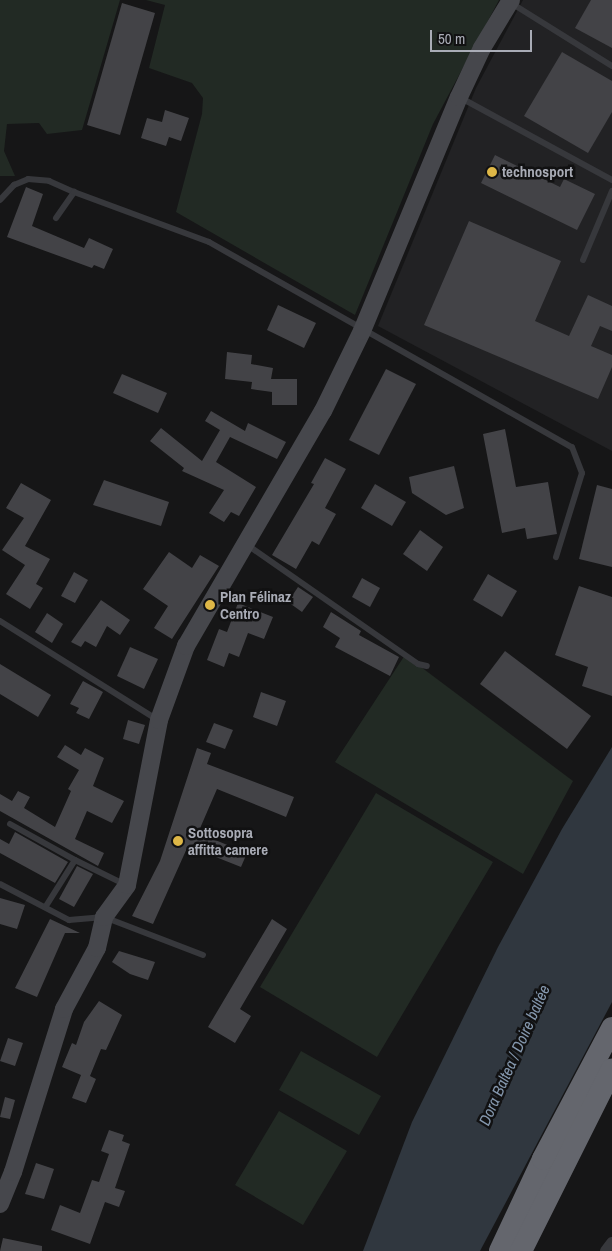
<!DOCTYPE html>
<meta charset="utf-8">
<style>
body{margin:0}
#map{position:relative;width:612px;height:1251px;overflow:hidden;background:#161617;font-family:"Archivo Narrow",sans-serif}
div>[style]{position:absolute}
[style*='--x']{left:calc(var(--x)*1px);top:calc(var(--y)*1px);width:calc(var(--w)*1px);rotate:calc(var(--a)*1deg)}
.built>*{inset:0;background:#222224}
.green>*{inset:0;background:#222a24}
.water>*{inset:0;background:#30373f}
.building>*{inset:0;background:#434347}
.lane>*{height:6px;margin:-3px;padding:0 3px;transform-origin:3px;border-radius:3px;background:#37383c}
.street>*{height:12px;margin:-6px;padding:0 6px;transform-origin:6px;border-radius:6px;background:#37383c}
.secondary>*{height:18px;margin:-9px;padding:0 9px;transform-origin:9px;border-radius:9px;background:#46474c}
.highway>*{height:22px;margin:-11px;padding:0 11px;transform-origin:11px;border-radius:11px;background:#64666d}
.dots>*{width:14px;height:14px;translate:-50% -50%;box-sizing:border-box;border:2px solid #111112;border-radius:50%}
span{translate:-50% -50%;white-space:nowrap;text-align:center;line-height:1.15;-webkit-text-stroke:5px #111112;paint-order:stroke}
.poi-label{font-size:15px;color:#a9acb6;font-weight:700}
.left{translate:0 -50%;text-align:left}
.water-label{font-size:16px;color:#8497ad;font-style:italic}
.scale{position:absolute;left:430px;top:30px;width:102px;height:22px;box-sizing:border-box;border:2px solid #a9acb6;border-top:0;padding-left:6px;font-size:15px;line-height:18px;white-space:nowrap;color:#a9acb6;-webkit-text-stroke:4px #111112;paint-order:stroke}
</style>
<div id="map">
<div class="built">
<i style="clip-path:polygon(523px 0,612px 0,612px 451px,378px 326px,476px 88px)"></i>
</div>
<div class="green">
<i style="clip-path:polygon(0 0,120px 0,82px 130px,47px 134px,39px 123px,7px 124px,4px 151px,15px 176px,0 176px)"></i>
<i style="clip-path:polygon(146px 0,499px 0,433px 124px,355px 315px,176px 212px,202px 114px,203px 98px,192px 83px,149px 68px,165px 5px)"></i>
<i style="clip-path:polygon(405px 655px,573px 781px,523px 874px,335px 762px)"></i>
<i style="clip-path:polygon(376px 793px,493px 862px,377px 1057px,260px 987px)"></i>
<i style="clip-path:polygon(301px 1051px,381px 1096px,359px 1135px,279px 1090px)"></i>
<i style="clip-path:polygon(279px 1111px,347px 1151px,303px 1225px,235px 1185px)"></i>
</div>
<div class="water">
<i style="clip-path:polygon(612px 747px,612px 1002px,480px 1251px,363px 1251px,412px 1122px,498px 947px,562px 829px)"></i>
</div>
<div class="building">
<i style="clip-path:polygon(591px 0,612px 0,612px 48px,575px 28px)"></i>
<i style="clip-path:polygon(122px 3px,155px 13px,120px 135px,87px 125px)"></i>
<i style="clip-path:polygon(562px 52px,612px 81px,612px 112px,588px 153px,524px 116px)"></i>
<i style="clip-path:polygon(165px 110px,189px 118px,181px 141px,169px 137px,166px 146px,141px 138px,147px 118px,162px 122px)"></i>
<i style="clip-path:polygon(495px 155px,560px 187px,564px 179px,595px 194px,577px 230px,481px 183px)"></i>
<i style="clip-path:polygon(26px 187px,43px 194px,32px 226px,84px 248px,89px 238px,113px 249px,104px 269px,94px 265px,92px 268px,7px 237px)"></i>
<i style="clip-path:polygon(469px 221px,561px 261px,535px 321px,569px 336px,588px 295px,612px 306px,612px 331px,600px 326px,591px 346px,612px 355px,612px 367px,598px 399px,424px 325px)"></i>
<i style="clip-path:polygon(278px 305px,316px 323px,304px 348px,267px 330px)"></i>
<i style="clip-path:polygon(227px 352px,252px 355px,251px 364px,273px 368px,271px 379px,297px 379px,297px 405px,272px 405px,272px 392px,251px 389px,252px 382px,225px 379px)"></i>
<i style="clip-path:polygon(386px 369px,416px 384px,379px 455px,349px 440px)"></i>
<i style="clip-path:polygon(122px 374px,167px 393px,158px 413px,113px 393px)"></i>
<i style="clip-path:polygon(211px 411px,245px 431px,248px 423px,286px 442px,277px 459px,230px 437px,216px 462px,256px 487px,239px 516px,231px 512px,224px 522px,209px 513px,224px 490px,182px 471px,184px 468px,150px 441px,161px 428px,202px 461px,220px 430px,205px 421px)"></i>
<i style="clip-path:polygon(505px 429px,516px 487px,548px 482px,557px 534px,527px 539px,525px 528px,502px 533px,483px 434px)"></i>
<i style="clip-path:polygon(325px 458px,346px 469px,325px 508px,336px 514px,319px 545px,312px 541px,296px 569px,272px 555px,314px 484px,311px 483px)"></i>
<i style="clip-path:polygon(454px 466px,464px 508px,446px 515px,412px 493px,409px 477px)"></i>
<i style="clip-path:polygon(104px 480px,169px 502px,161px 526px,93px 505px)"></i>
<i style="clip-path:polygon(21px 483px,51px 500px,25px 546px,50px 559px,36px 584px,43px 588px,30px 609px,6px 594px,25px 565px,2px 550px,24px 518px,6px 508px)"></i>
<i style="clip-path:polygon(375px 484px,406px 502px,392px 526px,361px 508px)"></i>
<i style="clip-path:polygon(597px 485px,612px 489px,612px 567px,579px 559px)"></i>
<i style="clip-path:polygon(420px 530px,443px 547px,427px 571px,403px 554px)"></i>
<i style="clip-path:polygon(169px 552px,192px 568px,200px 555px,219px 566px,172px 639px,154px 628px,168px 606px,143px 589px)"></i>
<i style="clip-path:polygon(74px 572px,88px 580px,75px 603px,61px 596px)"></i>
<i style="clip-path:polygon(488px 574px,517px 591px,502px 617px,473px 600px)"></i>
<i style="clip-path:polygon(362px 578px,380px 588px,370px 607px,352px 597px)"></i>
<i style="clip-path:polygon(579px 586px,612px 597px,612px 696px,582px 686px,588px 667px,555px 655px)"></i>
<i style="clip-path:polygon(298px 587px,313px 597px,302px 612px,288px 602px)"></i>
<i style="clip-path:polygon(101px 600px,130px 620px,120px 635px,107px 626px,96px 647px,85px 641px,81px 647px,71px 642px)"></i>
<i style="clip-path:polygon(238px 603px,273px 617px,264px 639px,248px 633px,239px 657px,229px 653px,224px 667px,207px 660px,219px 629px,227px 632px)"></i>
<i style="clip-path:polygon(331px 612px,361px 631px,359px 635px,399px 657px,390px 676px,335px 647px,340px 638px,323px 627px)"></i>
<i style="clip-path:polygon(47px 613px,63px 624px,52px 643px,35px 632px)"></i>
<i style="clip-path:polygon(130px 647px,158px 659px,144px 689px,117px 676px)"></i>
<i style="clip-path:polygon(505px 651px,591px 716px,567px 749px,480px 684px)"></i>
<i style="clip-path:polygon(0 664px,51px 695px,38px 717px,0 694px)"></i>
<i style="clip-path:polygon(83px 681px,103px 692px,89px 719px,76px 713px,79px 708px,70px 704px)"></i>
<i style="clip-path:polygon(261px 692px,286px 701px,277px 726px,253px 717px)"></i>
<i style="clip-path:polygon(128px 720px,145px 725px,139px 744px,123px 739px)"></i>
<i style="clip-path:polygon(214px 723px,233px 730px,225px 749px,206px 742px)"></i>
<i style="clip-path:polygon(65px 745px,81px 755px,85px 748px,104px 758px,93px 786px,124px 801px,112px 823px,87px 811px,75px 839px,104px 853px,98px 866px,0 811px,0 794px,12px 801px,18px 791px,30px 797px,24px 808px,55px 827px,71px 791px,68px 789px,79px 770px,57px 757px)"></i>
<i style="clip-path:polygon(197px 748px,211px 753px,207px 764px,294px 797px,286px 817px,217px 789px,198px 833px,247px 853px,241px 867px,188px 846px,153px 924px,132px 916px,160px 861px)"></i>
<i style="clip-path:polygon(15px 832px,68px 862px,55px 883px,0 853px,0 839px,9px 844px)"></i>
<i style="clip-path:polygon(77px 866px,93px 874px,74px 907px,59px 899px)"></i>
<i style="clip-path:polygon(0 898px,25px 905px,17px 929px,0 924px)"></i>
<i style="clip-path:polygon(50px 919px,80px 933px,65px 933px,37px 997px,15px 988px)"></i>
<i style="clip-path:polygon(272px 919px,287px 929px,240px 1009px,251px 1016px,235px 1043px,208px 1027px)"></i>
<i style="clip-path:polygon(119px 951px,155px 962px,148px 980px,130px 974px,112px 962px)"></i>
<i style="clip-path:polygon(99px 1001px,122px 1015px,106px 1050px,101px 1049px,90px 1076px,96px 1079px,86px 1103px,72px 1098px,81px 1075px,62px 1067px,72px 1043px,76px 1045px,84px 1022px)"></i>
<i style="clip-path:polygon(8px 1038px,23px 1043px,15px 1066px,0 1061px)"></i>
<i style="clip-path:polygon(5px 1097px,15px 1100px,10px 1119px,0 1117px)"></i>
<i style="clip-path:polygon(109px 1130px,124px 1135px,122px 1141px,130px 1144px,115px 1188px,125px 1191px,119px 1207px,105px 1202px,90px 1244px,51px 1230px,60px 1205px,80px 1213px,92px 1180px,99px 1182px,109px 1154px,101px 1151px)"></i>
<i style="clip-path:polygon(36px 1163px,54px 1169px,44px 1199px,25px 1194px)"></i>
<i style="clip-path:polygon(3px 1238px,42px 1246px,42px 1251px,0 1251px)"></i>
</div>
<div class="lane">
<i style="--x:511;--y:3;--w:119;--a:32"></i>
<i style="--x:461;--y:98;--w:172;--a:28.5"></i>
<i style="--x:0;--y:200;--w:21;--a:-47"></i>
<i style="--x:14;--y:185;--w:15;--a:-23"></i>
<i style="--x:28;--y:179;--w:21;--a:5"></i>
<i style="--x:49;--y:181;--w:27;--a:24"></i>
<i style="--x:56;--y:218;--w:32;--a:-55"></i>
<i style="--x:74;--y:192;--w:144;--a:20.3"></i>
<i style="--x:209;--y:242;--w:417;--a:29.5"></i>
<i style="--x:572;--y:447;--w:28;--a:69"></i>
<i style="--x:582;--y:473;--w:88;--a:107.2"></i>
<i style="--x:583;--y:260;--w:75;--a:-67.2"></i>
<i style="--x:246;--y:544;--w:210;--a:34.9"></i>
<i style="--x:418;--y:664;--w:9;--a:13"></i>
<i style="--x:0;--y:621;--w:186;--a:32.1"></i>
<i style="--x:10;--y:824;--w:74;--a:29"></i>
<i style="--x:0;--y:884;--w:78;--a:27.6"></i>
<i style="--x:69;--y:920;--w:35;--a:-5"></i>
<i style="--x:104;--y:917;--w:106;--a:21"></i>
<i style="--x:46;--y:906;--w:54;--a:-57.8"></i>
<i style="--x:75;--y:860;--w:57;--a:26.1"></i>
</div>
<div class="street">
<i style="--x:606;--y:1251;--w:10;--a:-53"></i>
</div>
<div class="secondary">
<i style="--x:0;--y:1204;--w:35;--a:-68"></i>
<i style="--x:13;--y:1172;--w:171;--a:-72.6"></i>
<i style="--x:64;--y:1009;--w:69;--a:-61.6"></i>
<i style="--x:97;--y:948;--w:32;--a:-77"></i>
<i style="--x:104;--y:917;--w:39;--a:-54"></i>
<i style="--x:127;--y:885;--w:168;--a:-79"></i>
<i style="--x:159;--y:720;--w:79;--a:-70"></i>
<i style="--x:186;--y:646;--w:272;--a:-59.8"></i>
<i style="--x:323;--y:411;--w:89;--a:-64"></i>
<i style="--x:362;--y:331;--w:253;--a:-67.5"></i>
<i style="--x:459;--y:97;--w:54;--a:-64.9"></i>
<i style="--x:482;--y:48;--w:56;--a:-58.9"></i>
</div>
<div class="highway">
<i style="--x:500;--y:1251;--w:102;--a:-64.9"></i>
<i style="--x:543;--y:1159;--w:148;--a:-62.2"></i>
<i style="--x:521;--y:1251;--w:203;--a:-63.4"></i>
</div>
<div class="dots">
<i style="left:492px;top:172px;background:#deb747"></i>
<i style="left:210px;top:605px;background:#deb747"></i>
<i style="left:178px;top:841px;background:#deb747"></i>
</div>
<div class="poi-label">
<span class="left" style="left:502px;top:172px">technosport</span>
<span class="left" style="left:220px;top:605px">Plan Félinaz<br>Centro</span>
<span class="left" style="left:188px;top:841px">Sottosopra<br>affitta camere</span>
</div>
<div class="water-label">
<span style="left:514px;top:1055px;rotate:-66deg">Dora Baltea / Doire baltée</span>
</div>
<div class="scale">50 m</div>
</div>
